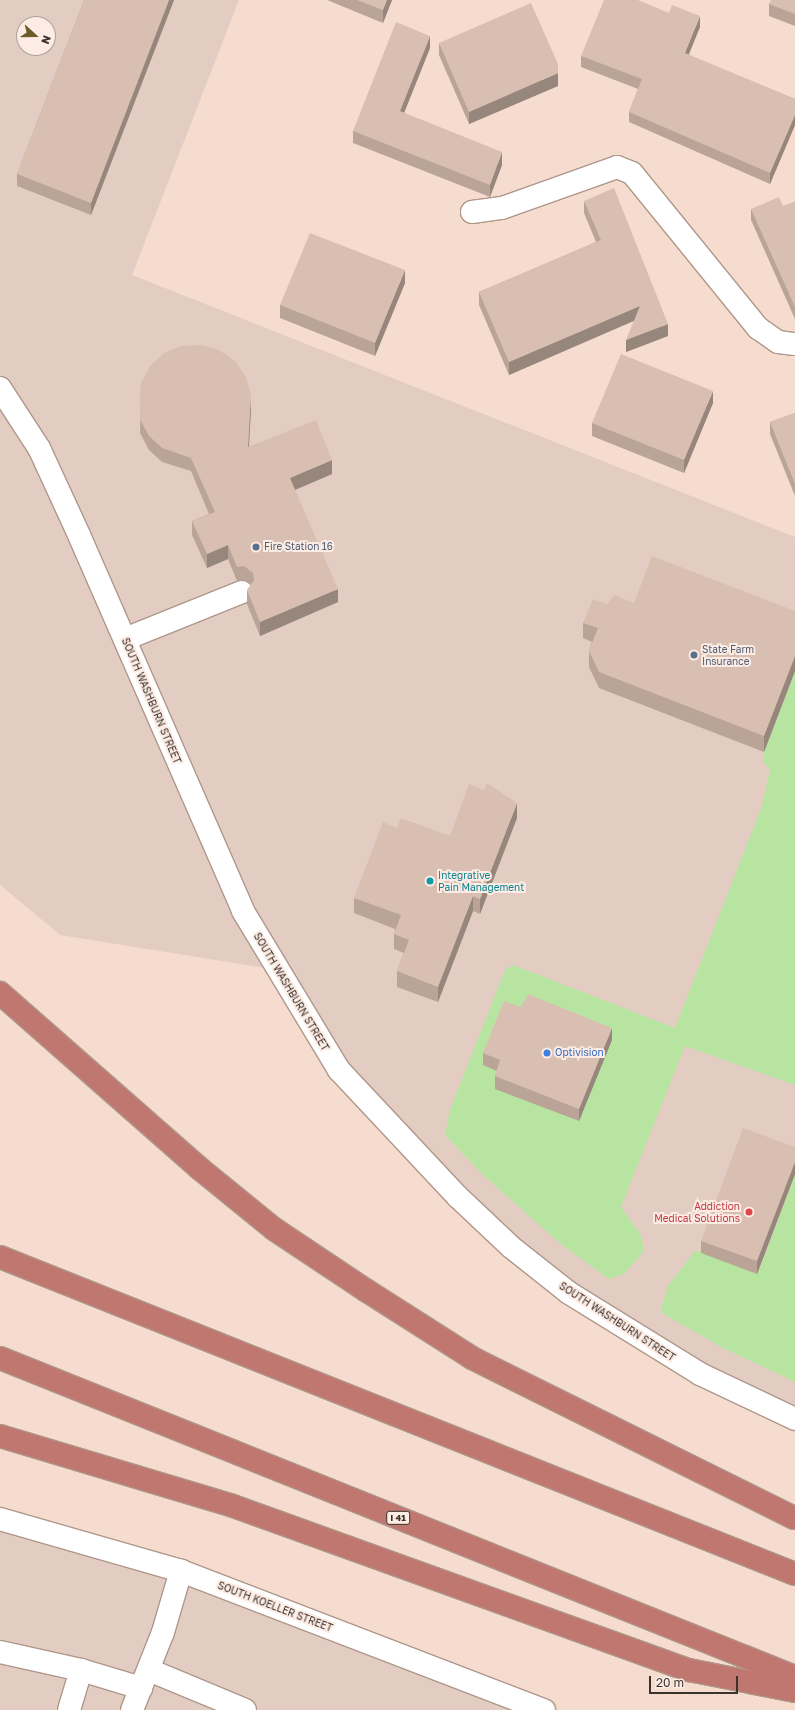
<!DOCTYPE html>
<style>
body{margin:0}
#map{position:relative;width:795px;height:1710px;overflow:hidden;background:#f6dccf;font-family:"Golos Text",sans-serif}
div>[style]{position:absolute}
[style*='--x']{left:calc(var(--x)*1px);top:calc(var(--y)*1px);width:calc(var(--w)*1px);rotate:calc(var(--a)*1deg)}
.commercial>*{inset:0;background:#e3cdc2}
.green>*{inset:0;background:#b7e5a1}
.roads{filter:drop-shadow(1px 0 #af978a) drop-shadow(-1px 0 #af978a) drop-shadow(0 1px #af978a) drop-shadow(0 -1px #af978a)}
.minor>*{height:22px;margin:-11px;padding:0 11px;transform-origin:11px;border-radius:11px;background:#fff}
.highway>*{height:22px;margin:-11px;padding:0 11px;transform-origin:11px;border-radius:11px;background:#c0776f}
.wall>*{inset:0;background:#baa498}
.shaded-wall>*{inset:0;background:#97867c}
.building>*{inset:0;background:#d8bfb1}
.dots>*{width:11px;height:11px;translate:-50% -50%;box-sizing:border-box;border:2px solid #fcece4;border-radius:50%}
span{translate:-50% -50%;white-space:nowrap;text-align:center;line-height:1.15;-webkit-text-stroke:4px #fcece4;paint-order:stroke}
.shield-label span{padding:1px 3px;background:#fcece4;border:1px solid;border-radius:3px;-webkit-text-stroke-width:0}
.shield-label{font-size:9px;color:#3c322d;font-weight:700}
.service-label{font-size:10px;color:#4e5e75}
.left{translate:0 -50%;text-align:left}
.street-label{font-size:10px;color:#3c322d}
.culture-label{font-size:10px;color:#0d838f}
.shop-label{font-size:10px;color:#366cbe}
.health-label{font-size:10px;color:#be3a42}
.right{translate:-100% -50%;text-align:right}
.north{position:absolute;left:16px;top:16px;width:40px;height:40px;box-sizing:border-box;background:#fcece4;border:1px solid #afa29b;border-radius:50%;rotate:111deg;font-size:11px;font-weight:700;line-height:16px;text-align:center;color:#3c322d}
.north::after{content:'';display:block;margin:auto;width:14px;height:18px;background:#6a5b28;clip-path:polygon(50% 0,100% 100%,50% 72%,0 100%)}
.scale{position:absolute;left:649px;top:1676px;width:89px;height:18px;box-sizing:border-box;border:2px solid #3c322d;border-top:0;padding-left:5px;font-size:12px;line-height:14px;white-space:nowrap;color:#3c322d;-webkit-text-stroke:3px #fcece4;paint-order:stroke}
</style>
<div id="map">
<div class="commercial">
<i style="clip-path:polygon(evenodd,0 0,239px 0,132px 275px,795px 537px,795px 1419px,569px 1293px,394px 1131px,277px 970px,60px 935px,0 885px,0 0,24px 24px,48px 24px,48px 48px,24px 48px,24px 24px)"></i>
<i style="clip-path:polygon(0 1519px,544px 1710px,0 1710px)"></i>
</div>
<div class="green">
<i style="clip-path:polygon(evenodd,795px 671px,795px 1085px,685px 1046px,621px 1207px,641px 1235px,644px 1251px,624px 1274px,609px 1279px,562px 1245px,484px 1176px,445px 1135px,450px 1110px,505px 970px,513px 965px,675px 1028px,762px 806px,770px 769px,764px 762px,764px 752px,795px 671px,500px 1072px,579px 1121px,494px 1087px,500px 1072px)"></i>
<i style="clip-path:polygon(795px 1174px,795px 1382px,721px 1347px,662px 1313px,662px 1306px,668px 1286px,694px 1252px,702px 1250px,759px 1271px)"></i>
</div>
<div class="roads">
<div class="minor">
<i style="--x:472;--y:212;--w:30;--a:-8"></i>
<i style="--x:502;--y:208;--w:122;--a:-19.6"></i>
<i style="--x:617;--y:167;--w:16;--a:22"></i>
<i style="--x:632;--y:173;--w:200;--a:50.9"></i>
<i style="--x:758;--y:328;--w:24;--a:35"></i>
<i style="--x:778;--y:342;--w:17;--a:7"></i>
<i style="--x:0;--y:388;--w:72;--a:57"></i>
<i style="--x:39;--y:448;--w:96;--a:65.3"></i>
<i style="--x:79;--y:535;--w:410;--a:66.4"></i>
<i style="--x:243;--y:911;--w:186;--a:58.9"></i>
<i style="--x:339;--y:1070;--w:173;--a:46.9"></i>
<i style="--x:457;--y:1196;--w:74;--a:43.4"></i>
<i style="--x:511;--y:1247;--w:74;--a:38.4"></i>
<i style="--x:569;--y:1293;--w:154;--a:31.7"></i>
<i style="--x:700;--y:1374;--w:105;--a:25.3"></i>
<i style="--x:125;--y:639;--w:126;--a:-21.9"></i>
<i style="--x:0;--y:1519;--w:188;--a:16"></i>
<i style="--x:181;--y:1571;--w:389;--a:21"></i>
<i style="--x:0;--y:1652;--w:83;--a:12.5"></i>
<i style="--x:81;--y:1670;--w:63;--a:16.7"></i>
<i style="--x:149;--y:1670;--w:104;--a:22.6"></i>
<i style="--x:69;--y:1710;--w:42;--a:-73.3"></i>
<i style="--x:132;--y:1710;--w:84;--a:-68.3"></i>
<i style="--x:163;--y:1632;--w:64;--a:-73.6"></i>
</div>
<div class="highway">
<i style="--x:0;--y:993;--w:265;--a:41.3"></i>
<i style="--x:199;--y:1168;--w:97;--a:39.1"></i>
<i style="--x:274;--y:1229;--w:112;--a:33.7"></i>
<i style="--x:367;--y:1291;--w:125;--a:32.5"></i>
<i style="--x:472;--y:1358;--w:360;--a:26.4"></i>
<i style="--x:0;--y:1257;--w:856;--a:21.74"></i>
<i style="--x:0;--y:1358;--w:857;--a:21.86"></i>
<i style="--x:0;--y:1436;--w:243;--a:16.7"></i>
<i style="--x:233;--y:1506;--w:485;--a:19.8"></i>
<i style="--x:689;--y:1670;--w:108;--a:11.2"></i>
</div>
</div>
<div class="wall">
<i style="clip-path:polygon(84px 0,174px 0,91px 215px,17px 186px,17px 174px)"></i>
<i style="clip-path:polygon(327px 0,392px 0,383px 23px)"></i>
<i style="clip-path:polygon(795px 0,795px 26px,769px 16px,769px 4px)"></i>
<i style="clip-path:polygon(700px 27px,688px 55px,795px 99px,795px 125px,770px 184px,629px 122px,629px 112px,638px 89px,581px 67px,581px 56px)"></i>
<i style="clip-path:polygon(439px 43px,558px 86px,469px 124px,439px 55px)"></i>
<i style="clip-path:polygon(430px 48px,404px 113px,502px 165px,490px 197px,353px 143px,353px 131px)"></i>
<i style="clip-path:polygon(584px 201px,668px 336px,626px 352px,634px 321px,509px 375px,479px 305px,479px 292px,596px 242px,584px 213px)"></i>
<i style="clip-path:polygon(795px 202px,795px 319px,751px 220px,751px 209px,783px 206px)"></i>
<i style="clip-path:polygon(405px 283px,375px 356px,280px 318px,280px 305px)"></i>
<i style="clip-path:polygon(141px 383px,251px 409px,249px 447px,332px 474px,295px 490px,338px 602px,260px 636px,247px 604px,247px 590px,251px 585px,244px 580px,237px 581px,228px 559px,207px 568px,192px 535px,192px 521px,209px 514px,191px 471px,162px 462px,149px 450px,140px 433px)"></i>
<i style="clip-path:polygon(713px 403px,684px 473px,592px 436px,592px 423px)"></i>
<i style="clip-path:polygon(795px 413px,795px 496px,770px 434px,770px 422px)"></i>
<i style="clip-path:polygon(634px 603px,795px 611px,795px 671px,764px 752px,599px 688px,589px 667px,589px 651px,592px 642px,583px 638px,583px 623px,607px 604px)"></i>
<i style="clip-path:polygon(517px 818px,480px 914px,473px 911px,438px 1002px,397px 987px,397px 971px,404px 953px,394px 949px,394px 934px,395px 929px,354px 913px,354px 898px,397px 828px,450px 836px)"></i>
<i style="clip-path:polygon(612px 1040px,579px 1121px,495px 1089px,495px 1076px,497px 1071px,483px 1065px,483px 1053px)"></i>
<i style="clip-path:polygon(795px 1147px,795px 1174px,757px 1274px,701px 1253px,701px 1241px)"></i>
</div>
<div class="shaded-wall">
<i style="clip-path:polygon(169px 0,174px 0,91px 215px,91px 203px)"></i>
<i style="clip-path:polygon(387px 0,392px 0,383px 23px,383px 10px)"></i>
<i style="clip-path:polygon(700px 16px,700px 27px,685px 64px,685px 53px)"></i>
<i style="clip-path:polygon(430px 36px,430px 48px,400px 123px,400px 111px)"></i>
<i style="clip-path:polygon(558px 73px,558px 86px,469px 124px,469px 112px)"></i>
<i style="clip-path:polygon(795px 115px,795px 125px,770px 184px,770px 173px)"></i>
<i style="clip-path:polygon(502px 152px,502px 165px,490px 197px,490px 185px)"></i>
<i style="clip-path:polygon(405px 270px,405px 283px,375px 356px,375px 343px)"></i>
<i style="clip-path:polygon(640px 306px,640px 318px,509px 375px,509px 362px)"></i>
<i style="clip-path:polygon(668px 324px,668px 336px,626px 352px,626px 340px)"></i>
<i style="clip-path:polygon(713px 391px,713px 403px,684px 473px,684px 460px)"></i>
<i style="clip-path:polygon(251px 395px,251px 409px,248px 461px,248px 447px)"></i>
<i style="clip-path:polygon(332px 460px,332px 474px,290px 492px,290px 478px)"></i>
<i style="clip-path:polygon(228px 545px,228px 559px,207px 568px,207px 554px)"></i>
<i style="clip-path:polygon(338px 589px,338px 602px,260px 636px,260px 622px)"></i>
<i style="clip-path:polygon(795px 656px,795px 671px,764px 752px,764px 736px)"></i>
<i style="clip-path:polygon(517px 803px,517px 818px,480px 914px,480px 899px)"></i>
<i style="clip-path:polygon(473px 896px,473px 911px,438px 1002px,438px 987px)"></i>
<i style="clip-path:polygon(612px 1028px,612px 1040px,579px 1121px,579px 1109px)"></i>
<i style="clip-path:polygon(795px 1162px,795px 1174px,757px 1274px,757px 1261px)"></i>
</div>
<div class="building">
<i style="clip-path:polygon(84px 0,169px 0,91px 203px,17px 174px)"></i>
<i style="clip-path:polygon(357px 0,387px 0,383px 10px)"></i>
<i style="clip-path:polygon(604px 0,638px 0,669px 13px,672px 5px,700px 16px,685px 53px,795px 99px,795px 115px,770px 173px,629px 112px,642px 79px,581px 56px)"></i>
<i style="clip-path:polygon(771px 0,795px 0,795px 14px,769px 4px)"></i>
<i style="clip-path:polygon(531px 3px,558px 64px,558px 73px,469px 112px,439px 43px)"></i>
<i style="clip-path:polygon(396px 22px,430px 36px,400px 111px,502px 152px,490px 185px,353px 131px)"></i>
<i style="clip-path:polygon(614px 188px,668px 324px,626px 340px,640px 306px,509px 362px,479px 292px,601px 240px,584px 201px)"></i>
<i style="clip-path:polygon(779px 197px,783px 206px,795px 202px,795px 307px,751px 209px)"></i>
<i style="clip-path:polygon(310px 233px,405px 270px,375px 343px,280px 305px)"></i>
<i style="clip-path:polygon(201px 345px,219px 350px,235px 361px,246px 377px,251px 395px,248px 447px,316px 420px,332px 460px,290px 478px,338px 589px,260px 622px,247px 590px,254px 580px,253px 573px,244px 566px,237px 567px,228px 545px,207px 554px,192px 521px,215px 512px,191px 458px,162px 448px,149px 436px,140px 419px,141px 383px,150px 366px,164px 353px,181px 346px)"></i>
<i style="clip-path:polygon(621px 354px,713px 391px,684px 460px,592px 423px)"></i>
<i style="clip-path:polygon(795px 413px,795px 484px,770px 422px)"></i>
<i style="clip-path:polygon(652px 556px,795px 611px,795px 656px,764px 736px,599px 672px,589px 651px,598px 628px,583px 623px,593px 599px,607px 604px,614px 595px,634px 603px)"></i>
<i style="clip-path:polygon(487px 783px,517px 803px,480px 899px,473px 896px,438px 987px,397px 971px,409px 940px,394px 934px,401px 915px,354px 898px,383px 822px,397px 828px,401px 818px,450px 836px,469px 784px,484px 790px)"></i>
<i style="clip-path:polygon(528px 994px,612px 1028px,579px 1109px,495px 1076px,500px 1060px,483px 1053px,504px 1001px,521px 1007px)"></i>
<i style="clip-path:polygon(743px 1128px,795px 1147px,795px 1162px,757px 1261px,701px 1241px)"></i>
</div>
<div class="dots">
<i style="left:256px;top:547px;background:#5c6f8a"></i>
<i style="left:694px;top:655px;background:#5c6f8a"></i>
<i style="left:430px;top:881px;background:#0f9aa8"></i>
<i style="left:547px;top:1053px;background:#3f7fe0"></i>
<i style="left:749px;top:1212px;background:#e0444e"></i>
</div>
<div class="shield-label">
<span style="left:398px;top:1518px">I 41</span>
</div>
<div class="service-label">
<span class="left" style="left:264px;top:547px">Fire Station 16</span>
<span class="left" style="left:702px;top:655px">State Farm<br>Insurance</span>
</div>
<div class="street-label">
<span style="left:151px;top:701px;rotate:67deg">SOUTH WASHBURN STREET</span>
<span style="left:291px;top:992px;rotate:59deg">SOUTH WASHBURN STREET</span>
<span style="left:617px;top:1322px;rotate:33deg">SOUTH WASHBURN STREET</span>
<span style="left:275px;top:1607px;rotate:21deg">SOUTH KOELLER STREET</span>
</div>
<div class="culture-label">
<span class="left" style="left:438px;top:881px">Integrative<br>Pain Management</span>
</div>
<div class="shop-label">
<span class="left" style="left:555px;top:1053px">Optivision</span>
</div>
<div class="health-label">
<span class="right" style="left:740px;top:1212px">Addiction<br>Medical Solutions</span>
</div>
<div class="north">N</div>
<div class="scale">20 m</div>
</div>
